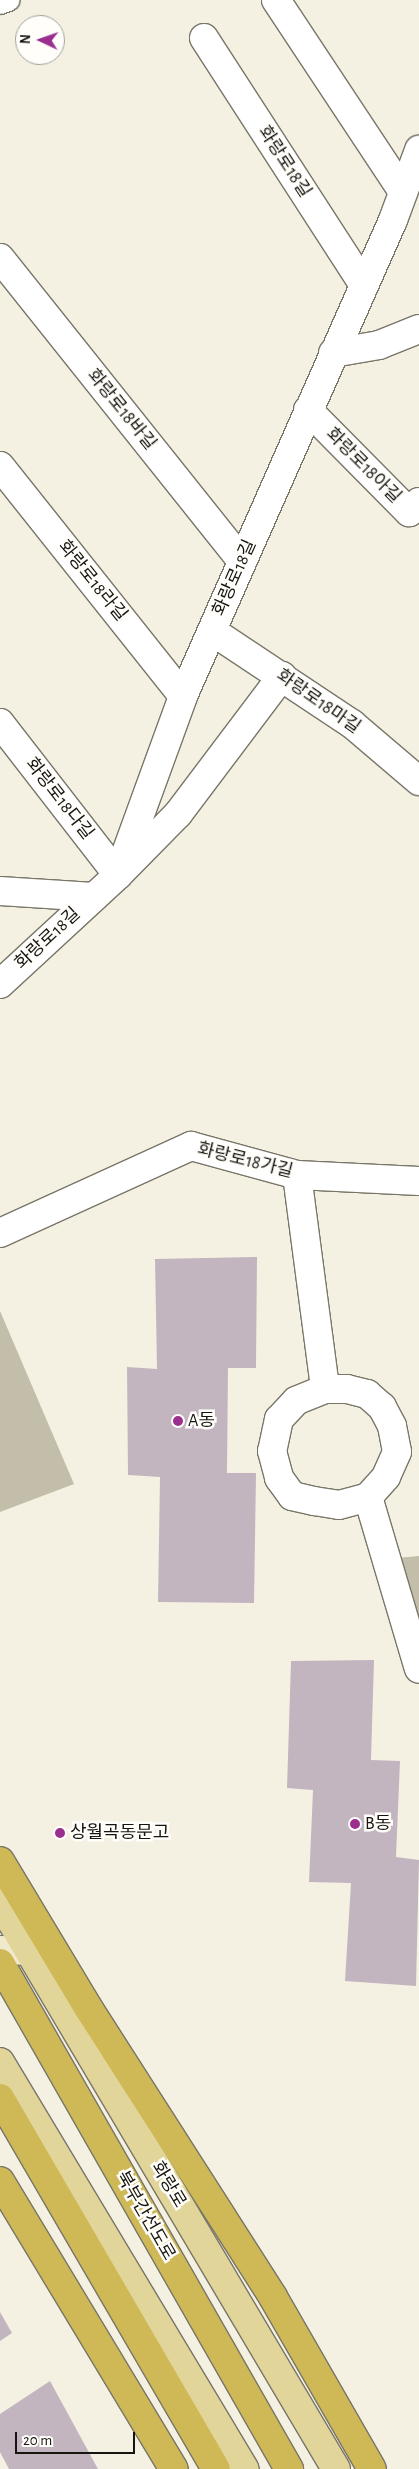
<!DOCTYPE html>
<meta charset="utf-8">
<style>
body{margin:0}
#map{position:relative;width:419px;height:2469px;overflow:hidden;background:#f5f1e2;font-family:"Alegreya Sans","Noto Sans KR",sans-serif}
div>[style]{position:absolute}
[style*='--x']{left:calc(var(--x)*1px);top:calc(var(--y)*1px);width:calc(var(--w)*1px);rotate:calc(var(--a)*1deg)}
.green>*{inset:0;background:#c2bea9}
.building>*{inset:0;background:#c2b5c0}
.roads{filter:drop-shadow(1px 0 #797669) drop-shadow(-1px 0 #797669) drop-shadow(0 1px #797669) drop-shadow(0 -1px #797669)}
.lane>*{height:21px;margin:-10.5px;padding:0 10.5px;transform-origin:10.5px;border-radius:10.5px;background:#fff}
.street>*{height:28px;margin:-14px;padding:0 14px;transform-origin:14px;border-radius:14px;background:#fff}
.secondary>*{height:28px;margin:-14px;padding:0 14px;transform-origin:14px;border-radius:14px;background:#f0eacc}
.primary>*{height:28px;margin:-14px;padding:0 14px;transform-origin:14px;border-radius:14px;background:#e2d59a}
.highway>*{height:28px;margin:-14px;padding:0 14px;transform-origin:14px;border-radius:14px;background:#ceb956}
.dots>*{width:14px;height:14px;translate:-50% -50%;box-sizing:border-box;border:2px solid #fffefb;border-radius:50%}
span{translate:-50% -50%;white-space:nowrap;text-align:center;line-height:1.15;-webkit-text-stroke:5px #fffefb;paint-order:stroke}
.street-label{font-size:18px;color:#161510}
.poi-label{font-size:18px;color:#161510}
.left{translate:0 -50%;text-align:left}
.north{position:absolute;left:15px;top:15px;width:50px;height:50px;box-sizing:border-box;background:#fffefb;border:1px solid #a2a19d;border-radius:50%;rotate:273deg;font-size:14px;font-weight:700;line-height:20px;text-align:center;color:#161510}
.north::after{content:'';display:block;margin:auto;width:18px;height:22px;background:#9a2f90;clip-path:polygon(50% 0,100% 100%,50% 72%,0 100%)}
.scale{position:absolute;left:15px;top:2432px;width:120px;height:22px;box-sizing:border-box;border:2px solid #161510;border-top:0;padding-left:6px;font-size:15px;line-height:18px;white-space:nowrap;color:#161510;-webkit-text-stroke:4px #fffefb;paint-order:stroke}
</style>
<div id="map">
<div class="green">
<i style="clip-path:polygon(0 1311px,74px 1484px,0 1512px)"></i>
<i style="clip-path:polygon(419px 1556px,419px 1669px,386px 1559px)"></i>
</div>
<div class="building">
<i style="clip-path:polygon(257px 1257px,256px 1368px,228px 1368px,227px 1473px,256px 1473px,254px 1603px,158px 1602px,160px 1477px,128px 1475px,127px 1367px,157px 1369px,155px 1259px)"></i>
<i style="clip-path:polygon(374px 1660px,371px 1760px,400px 1761px,396px 1857px,419px 1860px,416px 1986px,345px 1981px,351px 1883px,309px 1882px,313px 1790px,287px 1788px,291px 1661px)"></i>
<i style="clip-path:polygon(0 2312px,12px 2333px,0 2341px)"></i>
<i style="clip-path:polygon(50px 2381px,98px 2469px,9px 2469px,0 2452px,0 2414px)"></i>
</div>
<div class="roads">
<div class="lane">
<i style="--x:0;--y:3;--w:9;--a:-21"></i>
</div>
<div class="street">
<i style="--x:276;--y:0;--w:230;--a:56.5"></i>
<i style="--x:204;--y:38;--w:294;--a:57.1"></i>
<i style="--x:0;--y:258;--w:388;--a:51.4"></i>
<i style="--x:333;--y:353;--w:47;--a:-9.9"></i>
<i style="--x:379;--y:345;--w:43;--a:-21.8"></i>
<i style="--x:308;--y:410;--w:144;--a:45.3"></i>
<i style="--x:409;--y:512;--w:14;--a:-45"></i>
<i style="--x:0;--y:466;--w:294;--a:51.5"></i>
<i style="--x:212;--y:631;--w:168;--a:33.6"></i>
<i style="--x:352;--y:724;--w:88;--a:40.4"></i>
<i style="--x:0;--y:723;--w:192;--a:52.2"></i>
<i style="--x:118;--y:875;--w:86;--a:-45.5"></i>
<i style="--x:178;--y:814;--w:173;--a:-53"></i>
<i style="--x:0;--y:891;--w:94;--a:3.7"></i>
<i style="--x:0;--y:984;--w:161;--a:-42.7"></i>
<i style="--x:118;--y:875;--w:190;--a:-70"></i>
<i style="--x:183;--y:696;--w:520;--a:-66.19"></i>
<i style="--x:393;--y:220;--w:75;--a:-69.6"></i>
<i style="--x:297;--y:1175;--w:216;--a:82.5"></i>
<i style="--x:325;--y:1389;--w:31;--a:158"></i>
<i style="--x:296;--y:1401;--w:25;--a:133"></i>
<i style="--x:279;--y:1419;--w:33;--a:102"></i>
<i style="--x:272;--y:1451;--w:28;--a:75"></i>
<i style="--x:279;--y:1478;--w:22;--a:54"></i>
<i style="--x:292;--y:1496;--w:23;--a:13"></i>
<i style="--x:314;--y:1501;--w:25;--a:9"></i>
<i style="--x:339;--y:1505;--w:30;--a:-15"></i>
<i style="--x:368;--y:1497;--w:179;--a:73.5"></i>
<i style="--x:0;--y:1233;--w:210;--a:-24.5"></i>
<i style="--x:191;--y:1146;--w:110;--a:15.3"></i>
<i style="--x:297;--y:1175;--w:122;--a:2.8"></i>
<i style="--x:325;--y:1389;--w:22;--a:0"></i>
<i style="--x:347;--y:1389;--w:21;--a:14"></i>
<i style="--x:367;--y:1394;--w:20;--a:41"></i>
<i style="--x:382;--y:1407;--w:21;--a:62"></i>
<i style="--x:392;--y:1426;--w:26;--a:79"></i>
<i style="--x:397;--y:1452;--w:27;--a:114"></i>
<i style="--x:386;--y:1477;--w:27;--a:132"></i>
</div>
<div class="secondary">
<i style="--x:0;--y:1950;--w:30;--a:2"></i>
</div>
<div class="primary">
<i style="--x:0;--y:1902;--w:659;--a:59.35"></i>
<i style="--x:0;--y:2062;--w:475;--a:59"></i>
</div>
<div class="highway">
<i style="--x:0;--y:1861;--w:173;--a:59"></i>
<i style="--x:89;--y:2009;--w:342;--a:57.4"></i>
<i style="--x:273;--y:2297;--w:198;--a:60.1"></i>
<i style="--x:0;--y:1963;--w:583;--a:60.27"></i>
<i style="--x:0;--y:2098;--w:429;--a:59.8"></i>
<i style="--x:0;--y:2181;--w:336;--a:58.9"></i>
</div>
</div>
<div class="dots">
<i style="left:178px;top:1421px;background:#9a2f90"></i>
<i style="left:355px;top:1824px;background:#9a2f90"></i>
<i style="left:60px;top:1833px;background:#9a2f90"></i>
</div>
<div class="street-label">
<span style="left:284px;top:162px;rotate:57deg">화랑로18길</span>
<span style="left:121px;top:410px;rotate:51deg">화랑로18바길</span>
<span style="left:363px;top:466px;rotate:45deg">화랑로18아길</span>
<span style="left:235px;top:578px;rotate:-66deg">화랑로18길</span>
<span style="left:92px;top:581px;rotate:51deg">화랑로18라길</span>
<span style="left:318px;top:702px;rotate:35deg">화랑로18마길</span>
<span style="left:59px;top:799px;rotate:52deg">화랑로18다길</span>
<span style="left:48px;top:939px;rotate:-43deg">화랑로18길</span>
<span style="left:245px;top:1161px;rotate:14deg">화랑로18가길</span>
<span style="left:168px;top:2185px;rotate:59deg">화랑로</span>
<span style="left:145px;top:2216px;rotate:60deg">북부간선도로</span>
</div>
<div class="poi-label">
<span class="left" style="left:188px;top:1421px">A동</span>
<span class="left" style="left:365px;top:1824px">B동</span>
<span class="left" style="left:70px;top:1833px">상월곡동문고</span>
</div>
<div class="north">N</div>
<div class="scale">20 m</div>
</div>
